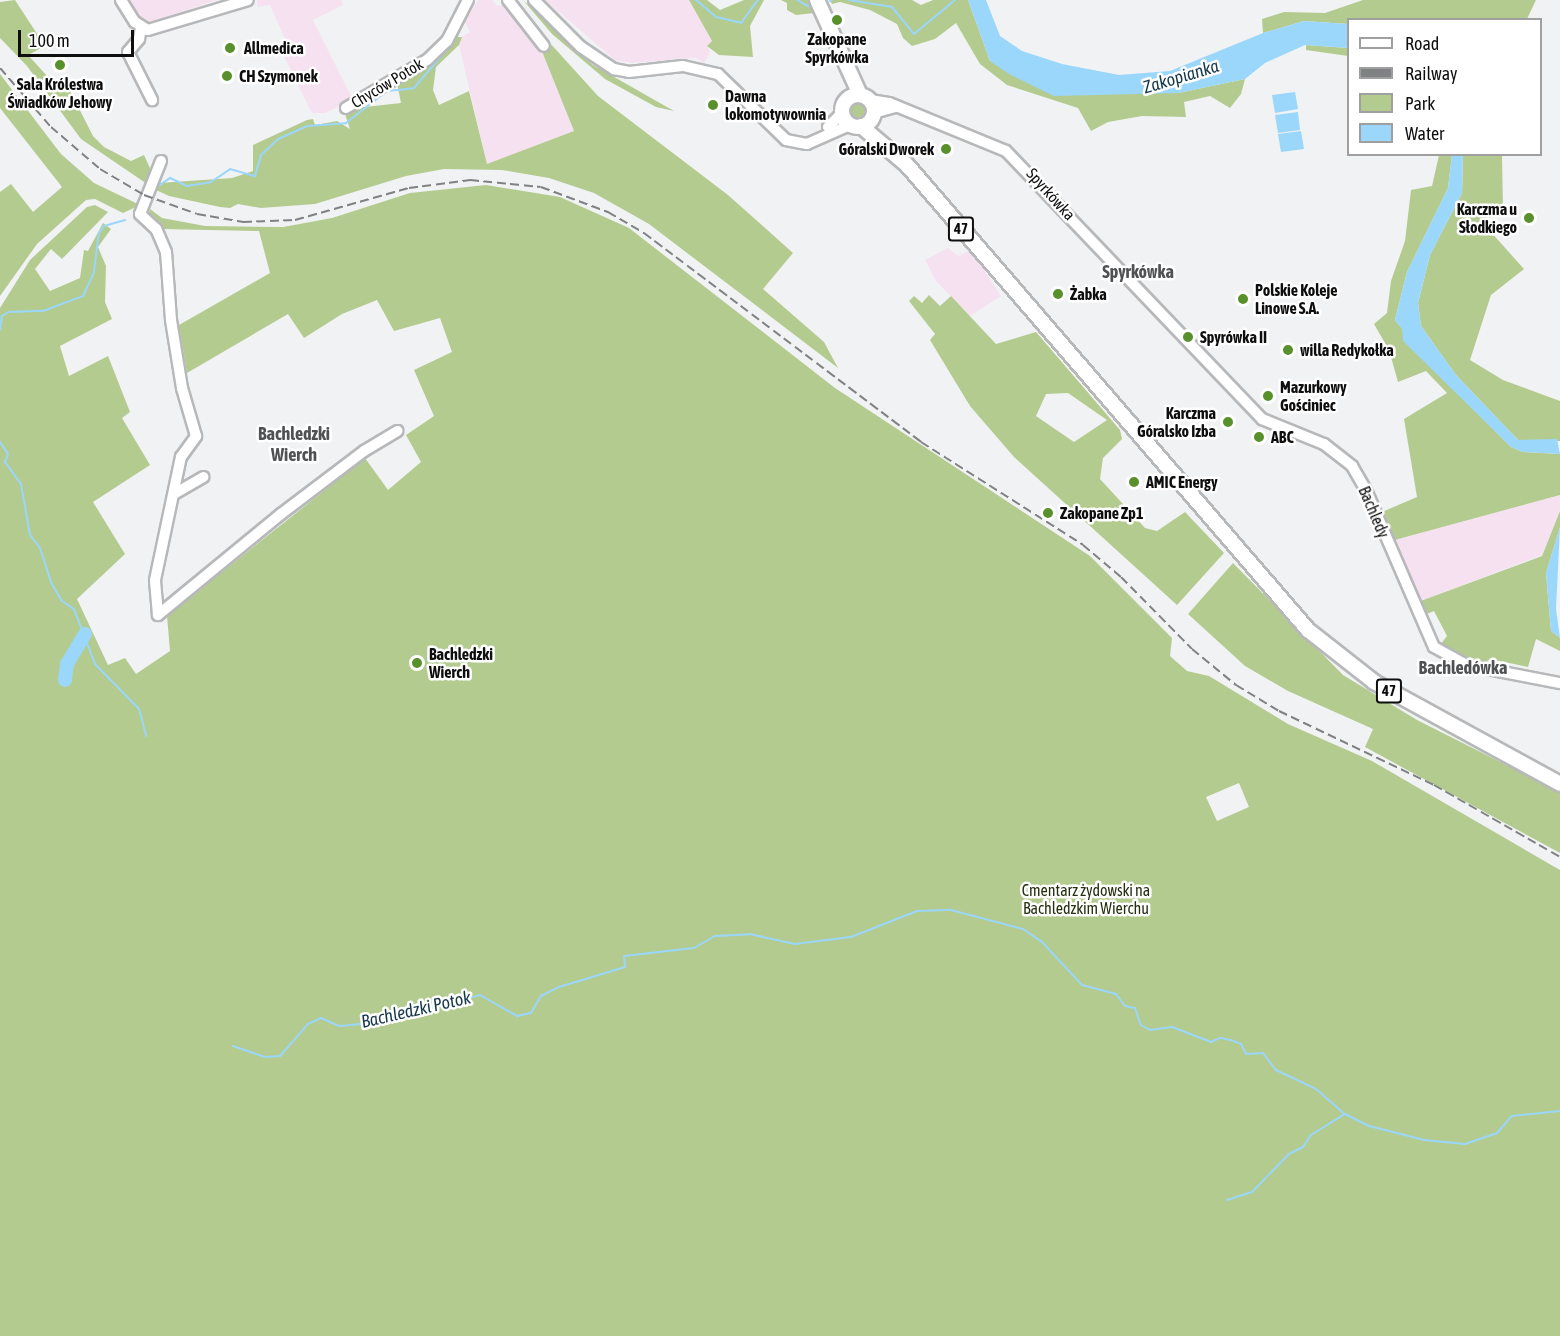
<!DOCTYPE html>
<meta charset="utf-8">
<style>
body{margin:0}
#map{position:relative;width:1560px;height:1336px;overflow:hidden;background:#f1f2f4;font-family:"Asap Condensed",sans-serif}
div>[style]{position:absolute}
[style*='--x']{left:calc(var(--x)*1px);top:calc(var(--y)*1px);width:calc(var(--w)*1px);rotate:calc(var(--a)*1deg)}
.industrial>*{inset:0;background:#f6e1f0}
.green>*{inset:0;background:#b4cb90}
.round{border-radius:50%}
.water>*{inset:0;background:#9bd6fb}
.stream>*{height:2px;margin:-1px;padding:0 1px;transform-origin:1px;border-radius:1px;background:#9bd6fb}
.river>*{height:14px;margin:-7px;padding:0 7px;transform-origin:7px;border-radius:7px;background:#9bd6fb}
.roads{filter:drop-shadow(2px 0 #b7b8ba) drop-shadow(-2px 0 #b7b8ba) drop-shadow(0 2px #b7b8ba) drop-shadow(0 -2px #b7b8ba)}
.minor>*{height:10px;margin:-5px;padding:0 5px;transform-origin:5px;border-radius:5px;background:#fff}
.major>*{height:14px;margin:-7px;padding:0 7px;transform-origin:7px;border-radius:7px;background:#fff}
.major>.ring{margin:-7px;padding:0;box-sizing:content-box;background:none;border:14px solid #fff;border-radius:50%}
.rail>*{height:2px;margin-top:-1px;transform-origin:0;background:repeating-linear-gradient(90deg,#808182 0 9px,transparent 0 13.5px)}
.dots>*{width:16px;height:16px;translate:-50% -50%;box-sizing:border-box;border:3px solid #fff;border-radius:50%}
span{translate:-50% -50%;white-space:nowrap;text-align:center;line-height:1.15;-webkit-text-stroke:5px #fff;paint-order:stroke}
.shield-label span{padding:2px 4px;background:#fff;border:2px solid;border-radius:4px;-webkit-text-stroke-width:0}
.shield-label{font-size:15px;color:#0e0e0f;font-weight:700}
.poi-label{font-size:16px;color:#0e0e0f;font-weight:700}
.left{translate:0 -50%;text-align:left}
.right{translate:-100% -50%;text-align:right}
.street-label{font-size:16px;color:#0e0e0f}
.park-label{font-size:16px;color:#253011}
.water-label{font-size:18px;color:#17384c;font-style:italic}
.neighbourhood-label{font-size:18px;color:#505153;font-weight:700}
.legend{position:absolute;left:1347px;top:18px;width:195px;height:138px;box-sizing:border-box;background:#fff;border:2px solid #9f9f9f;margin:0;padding:8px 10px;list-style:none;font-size:18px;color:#0e0e0f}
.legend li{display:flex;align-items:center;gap:12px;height:30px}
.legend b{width:30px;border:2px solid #9f9f9f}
.scale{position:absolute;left:18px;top:30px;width:116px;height:27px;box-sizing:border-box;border:3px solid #0e0e0f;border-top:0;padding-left:8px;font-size:18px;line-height:21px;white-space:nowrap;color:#0e0e0f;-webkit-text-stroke:4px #fff;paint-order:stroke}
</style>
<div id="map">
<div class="industrial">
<i style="clip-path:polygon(131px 0,217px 0,148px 23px,138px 15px)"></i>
<i style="clip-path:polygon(257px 0,341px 0,343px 5px,313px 20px,353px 100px,325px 113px,312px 113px,278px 44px,285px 39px,270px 5px,258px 7px)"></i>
<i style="clip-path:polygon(478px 0,492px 0,498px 6px,505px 4px,523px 31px,527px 29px,541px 49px,574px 131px,487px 164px,459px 45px,460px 38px,470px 32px,465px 22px)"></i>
<i style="clip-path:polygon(545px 0,689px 0,712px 41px,708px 46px,710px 53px,704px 63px,696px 58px,632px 63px,615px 60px)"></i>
<i style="clip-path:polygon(948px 248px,958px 256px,971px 250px,1001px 296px,970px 316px,936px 281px,925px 260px)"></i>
<i style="clip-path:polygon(1560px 495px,1560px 511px,1542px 555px,1418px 602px,1391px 541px)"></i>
</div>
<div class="green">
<i style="clip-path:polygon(15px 0,45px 46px,28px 55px,58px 88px,67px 85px,93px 136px,104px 147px,131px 161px,144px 155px,154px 177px,150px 186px,81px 139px,27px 66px,0 38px,0 2px)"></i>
<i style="clip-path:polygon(523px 0,593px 65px,674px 111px,656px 107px,605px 79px,552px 34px)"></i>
<i style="clip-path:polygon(689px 0,707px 0,720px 10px,744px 0,764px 0,750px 26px,753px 57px,719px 55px,707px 46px,712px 41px)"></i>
<i style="clip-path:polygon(781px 0,808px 0,814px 13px,796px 15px,787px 10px,787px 3px)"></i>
<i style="clip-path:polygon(830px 0,912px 0,921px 5px,933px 0,968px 0,990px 61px,1178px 93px,1245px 79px,1241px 94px,1230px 108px,1210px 96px,1184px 102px,1186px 117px,1142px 116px,1108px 122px,1091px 131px,1078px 108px,1007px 85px,980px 64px,956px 23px,935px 39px,912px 46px,903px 38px,897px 24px,870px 10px,840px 2px,832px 4px)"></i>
<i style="clip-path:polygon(1363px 0,1536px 0,1527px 19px,1348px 20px,1348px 24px,1304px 21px,1263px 33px,1262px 19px,1284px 12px,1325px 13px)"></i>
<i style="clip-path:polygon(453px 37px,462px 37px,459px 45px,436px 67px,433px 90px,439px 105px,469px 91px,487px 164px,574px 131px,541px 49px,549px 42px,598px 96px,728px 195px,793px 253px,763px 289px,824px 342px,838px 368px,649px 224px,594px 193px,549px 178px,502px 170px,444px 169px,406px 176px,315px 204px,261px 208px,238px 204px,230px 208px,220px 207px,169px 196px,154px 189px,159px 183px,232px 178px,253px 171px,253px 145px,307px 120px,313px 119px,315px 125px,337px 121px,350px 129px,345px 114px,356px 108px,401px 103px,397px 83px)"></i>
<i style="clip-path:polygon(1306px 45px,1348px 48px,1348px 56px,1306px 50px)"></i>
<i style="clip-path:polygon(0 74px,61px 154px,94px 183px,140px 205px,123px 213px,95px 199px,86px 200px,37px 244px,0 296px,0 192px,11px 184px,33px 212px,62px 187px,0 108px)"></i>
<i class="round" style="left:849px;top:102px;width:18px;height:18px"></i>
<i style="clip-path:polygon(1439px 155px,1452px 155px,1448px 188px,1407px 272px,1395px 320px,1444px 379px,1511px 447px,1523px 452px,1560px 454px,1560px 495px,1391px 541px,1382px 512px,1417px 497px,1404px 419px,1447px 393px,1426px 371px,1398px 382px,1389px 350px,1374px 324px,1387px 313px,1391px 281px,1405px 241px,1411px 190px,1432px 186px)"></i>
<i style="clip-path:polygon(1463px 155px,1502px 155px,1503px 211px,1482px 222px,1524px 269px,1491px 295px,1470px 360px,1503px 380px,1560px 401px,1560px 441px,1518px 440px,1456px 375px,1421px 326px,1418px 303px,1430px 255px,1462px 193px)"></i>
<i style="clip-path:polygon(evenodd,486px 185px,560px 197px,629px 228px,835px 388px,1090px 556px,1172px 638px,1170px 656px,1187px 671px,1209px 676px,1288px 724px,1372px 761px,1560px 870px,1560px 1336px,0 1336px,0 308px,30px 260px,87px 207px,95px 205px,108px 212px,62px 259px,51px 249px,35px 269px,50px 291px,80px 278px,84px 250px,88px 251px,103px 223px,111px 229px,98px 247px,106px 266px,105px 302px,112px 319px,60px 346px,69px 376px,108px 356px,130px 412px,122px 418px,150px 465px,93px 502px,125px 554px,77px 599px,108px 665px,125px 658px,136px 674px,170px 651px,167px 616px,365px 458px,388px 490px,421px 462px,406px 435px,434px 416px,414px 370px,452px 352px,440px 318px,394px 331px,377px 300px,342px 314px,304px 338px,288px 314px,187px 373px,179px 325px,270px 273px,259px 231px,161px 229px,148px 217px,150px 209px,162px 218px,205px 226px,283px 227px,332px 218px,410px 193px,486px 185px,1239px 783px,1249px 807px,1217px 821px,1206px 797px,1239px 783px)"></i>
<i style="clip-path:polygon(evenodd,929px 295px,940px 306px,951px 296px,996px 344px,1036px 332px,1120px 430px,1122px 439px,1103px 458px,1100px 479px,1145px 528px,1157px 531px,1185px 512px,1224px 553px,1177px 605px,1014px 457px,970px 406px,930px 340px,935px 334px,909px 301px,914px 296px,922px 303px,929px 295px,1068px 393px,1107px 420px,1074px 442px,1036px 416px,1046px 394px,1068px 393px)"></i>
<i style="clip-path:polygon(1560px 511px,1560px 527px,1546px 573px,1551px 631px,1560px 638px,1560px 651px,1536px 639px,1528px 667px,1490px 659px,1486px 662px,1447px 651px,1440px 645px,1447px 636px,1434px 611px,1424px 615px,1418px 602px,1542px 556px)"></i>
<i style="clip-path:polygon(1233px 563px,1343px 675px,1417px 720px,1560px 792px,1560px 853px,1365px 747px,1373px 729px,1288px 691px,1245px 666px,1188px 614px)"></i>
</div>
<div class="water">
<i style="clip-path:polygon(968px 0,986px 0,1000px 36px,1022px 51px,1062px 64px,1119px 75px,1170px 71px,1263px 33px,1304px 21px,1348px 24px,1348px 48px,1305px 45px,1265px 63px,1245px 79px,1178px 93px,1054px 96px,1009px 74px,990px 61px)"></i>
<i style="clip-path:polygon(1295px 92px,1298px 109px,1275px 113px,1272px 95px)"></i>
<i style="clip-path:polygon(1298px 112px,1300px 130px,1278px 133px,1275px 115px)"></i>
<i style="clip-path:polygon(1301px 131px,1304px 149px,1281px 152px,1278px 134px)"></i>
<i style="clip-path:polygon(1452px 154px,1463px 155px,1462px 193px,1430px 255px,1418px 303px,1421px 326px,1456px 375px,1518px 440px,1557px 439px,1560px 454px,1523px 452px,1511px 447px,1403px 341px,1402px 329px,1395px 320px,1407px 272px,1448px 188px)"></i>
<i style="clip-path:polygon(1560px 527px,1556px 609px,1560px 638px,1551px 631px,1546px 573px)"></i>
</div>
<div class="stream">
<i style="--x:696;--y:0;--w:26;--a:40"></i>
<i style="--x:716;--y:17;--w:26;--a:13"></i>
<i style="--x:741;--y:23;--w:29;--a:-54"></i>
<i style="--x:797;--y:0;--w:13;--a:29"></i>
<i style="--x:849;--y:0;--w:44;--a:9.2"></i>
<i style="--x:892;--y:7;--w:35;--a:51"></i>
<i style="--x:914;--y:34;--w:53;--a:-39.7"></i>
<i style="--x:830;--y:1;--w:2;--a:-27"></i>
<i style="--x:451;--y:45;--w:9;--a:-58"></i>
<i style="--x:157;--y:187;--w:16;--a:-35"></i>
<i style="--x:170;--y:178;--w:19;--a:25"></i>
<i style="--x:187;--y:186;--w:24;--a:-9"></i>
<i style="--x:211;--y:182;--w:23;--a:-34"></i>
<i style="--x:230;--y:169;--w:26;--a:16"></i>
<i style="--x:255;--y:176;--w:22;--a:-74"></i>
<i style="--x:261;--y:155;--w:23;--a:-43"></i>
<i style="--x:278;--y:139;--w:32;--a:-24"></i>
<i style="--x:307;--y:126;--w:39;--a:-4"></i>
<i style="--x:346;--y:123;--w:52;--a:-38"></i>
<i style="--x:387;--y:91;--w:27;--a:-6"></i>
<i style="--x:414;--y:88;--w:54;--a:-49.5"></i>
<i style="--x:0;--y:330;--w:14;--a:-82"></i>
<i style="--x:2;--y:316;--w:8;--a:-30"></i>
<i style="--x:9;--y:312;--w:34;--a:-2"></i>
<i style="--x:43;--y:311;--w:43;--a:-20.6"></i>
<i style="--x:83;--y:296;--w:26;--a:-65"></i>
<i style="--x:94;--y:272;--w:39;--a:-83"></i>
<i style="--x:99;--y:233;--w:9;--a:-54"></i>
<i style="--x:104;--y:226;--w:22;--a:-16"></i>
<i style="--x:0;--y:442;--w:14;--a:56"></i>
<i style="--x:8;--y:454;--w:9;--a:111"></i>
<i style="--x:5;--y:462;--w:27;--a:54"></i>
<i style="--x:21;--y:484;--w:52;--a:80"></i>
<i style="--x:30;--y:535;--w:16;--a:52"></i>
<i style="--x:40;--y:548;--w:38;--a:72"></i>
<i style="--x:52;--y:584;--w:20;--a:60"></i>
<i style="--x:62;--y:601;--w:14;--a:34"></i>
<i style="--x:74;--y:609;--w:59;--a:69.1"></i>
<i style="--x:95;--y:664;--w:63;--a:45.6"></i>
<i style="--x:139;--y:709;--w:28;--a:75"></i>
<i style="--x:233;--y:1046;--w:34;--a:19"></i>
<i style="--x:265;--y:1057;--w:15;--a:-4"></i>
<i style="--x:280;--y:1056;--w:43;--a:-48.8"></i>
<i style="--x:308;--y:1024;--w:14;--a:-25"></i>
<i style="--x:321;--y:1018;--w:20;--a:24"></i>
<i style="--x:339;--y:1026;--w:36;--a:-5"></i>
<i style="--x:375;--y:1023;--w:109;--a:-14.9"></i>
<i style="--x:480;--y:995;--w:43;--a:29.6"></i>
<i style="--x:517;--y:1016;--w:14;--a:-12"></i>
<i style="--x:531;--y:1013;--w:20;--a:-60"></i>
<i style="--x:541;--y:996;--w:20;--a:-27"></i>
<i style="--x:559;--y:987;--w:69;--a:-16.9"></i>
<i style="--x:625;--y:967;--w:11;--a:-95"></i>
<i style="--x:624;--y:956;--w:70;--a:-6.5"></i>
<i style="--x:694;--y:948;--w:24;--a:-30"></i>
<i style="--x:715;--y:936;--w:35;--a:-3"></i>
<i style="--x:750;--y:934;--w:46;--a:12.5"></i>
<i style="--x:795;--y:944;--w:56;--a:-7.1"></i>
<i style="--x:851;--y:937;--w:71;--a:-21.5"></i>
<i style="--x:917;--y:911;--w:34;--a:-2"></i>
<i style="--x:951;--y:910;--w:74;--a:14.8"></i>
<i style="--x:1023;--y:929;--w:22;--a:34"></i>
<i style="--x:1041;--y:941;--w:60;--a:47"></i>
<i style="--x:1082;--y:985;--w:35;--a:15"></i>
<i style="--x:1116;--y:994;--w:15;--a:53"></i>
<i style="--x:1125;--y:1006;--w:10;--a:11"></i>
<i style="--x:1135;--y:1008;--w:18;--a:71"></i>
<i style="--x:1141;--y:1025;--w:10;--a:29"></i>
<i style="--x:1150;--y:1030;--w:22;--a:-8"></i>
<i style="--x:1172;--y:1027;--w:42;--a:21"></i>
<i style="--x:1211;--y:1042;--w:10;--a:-24"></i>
<i style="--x:1220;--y:1038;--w:11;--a:10"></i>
<i style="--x:1231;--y:1040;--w:11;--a:22"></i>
<i style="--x:1241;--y:1044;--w:11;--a:63"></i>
<i style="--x:1246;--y:1054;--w:17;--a:-3"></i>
<i style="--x:1263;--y:1053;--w:21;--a:53"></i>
<i style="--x:1276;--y:1070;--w:44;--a:25.4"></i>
<i style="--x:1316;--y:1089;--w:38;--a:41"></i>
<i style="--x:1345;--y:1114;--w:27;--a:27"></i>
<i style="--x:1369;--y:1126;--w:57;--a:14.3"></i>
<i style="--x:1424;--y:1140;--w:41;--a:5.6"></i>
<i style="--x:1465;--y:1144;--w:34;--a:-19"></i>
<i style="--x:1497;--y:1133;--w:23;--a:-49"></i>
<i style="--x:1512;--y:1116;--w:48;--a:-5.9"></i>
<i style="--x:1227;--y:1200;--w:26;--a:-18"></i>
<i style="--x:1252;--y:1192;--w:53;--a:-45.8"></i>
<i style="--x:1289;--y:1154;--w:16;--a:-27"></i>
<i style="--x:1303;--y:1147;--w:14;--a:-56"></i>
<i style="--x:1311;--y:1135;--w:40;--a:-32"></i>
</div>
<div class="river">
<i style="--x:65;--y:680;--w:16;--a:-83"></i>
<i style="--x:67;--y:664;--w:35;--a:-59"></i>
</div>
<div class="roads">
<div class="minor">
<i style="--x:121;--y:0;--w:26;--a:58"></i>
<i style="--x:135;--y:22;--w:15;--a:32"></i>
<i style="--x:148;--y:30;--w:104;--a:-16.7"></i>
<i style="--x:508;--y:0;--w:58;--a:52"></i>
<i style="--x:534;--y:0;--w:66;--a:45"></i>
<i style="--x:581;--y:47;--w:40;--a:34"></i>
<i style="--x:614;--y:69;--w:15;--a:11"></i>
<i style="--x:629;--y:72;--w:54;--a:-6.3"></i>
<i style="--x:683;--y:66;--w:36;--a:13"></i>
<i style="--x:718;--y:74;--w:95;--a:44.1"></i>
<i style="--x:786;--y:140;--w:21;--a:11"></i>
<i style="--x:807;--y:144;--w:47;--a:-23.8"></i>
<i style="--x:141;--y:27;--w:12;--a:99"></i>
<i style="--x:139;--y:39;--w:17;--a:130"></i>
<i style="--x:128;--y:52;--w:54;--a:63.4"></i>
<i style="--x:870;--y:100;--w:19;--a:9"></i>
<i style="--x:889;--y:103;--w:126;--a:22.3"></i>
<i style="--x:1006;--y:151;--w:371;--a:46.3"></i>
<i style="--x:1262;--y:419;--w:67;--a:22"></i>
<i style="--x:1324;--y:444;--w:36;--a:38"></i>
<i style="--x:1352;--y:466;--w:28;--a:60"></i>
<i style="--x:1366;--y:490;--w:171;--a:66.6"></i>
<i style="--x:1434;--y:647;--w:38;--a:29"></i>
<i style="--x:1467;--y:665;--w:95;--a:11"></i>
<i style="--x:346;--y:108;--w:94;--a:-30.7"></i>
<i style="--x:427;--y:60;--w:28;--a:-44"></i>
<i style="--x:447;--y:41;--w:46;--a:-62.9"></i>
<i style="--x:874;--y:113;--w:22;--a:-16"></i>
<i style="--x:828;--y:127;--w:20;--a:-45"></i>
<i style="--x:174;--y:494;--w:34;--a:-30"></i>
<i style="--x:158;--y:615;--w:35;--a:-95"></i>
<i style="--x:155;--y:580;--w:126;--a:-78.1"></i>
<i style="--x:181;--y:457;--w:26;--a:-54"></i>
<i style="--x:196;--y:436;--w:50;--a:-106.3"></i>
<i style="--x:182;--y:388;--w:69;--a:-99.2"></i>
<i style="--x:171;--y:320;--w:68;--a:-94.2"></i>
<i style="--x:166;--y:252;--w:25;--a:-113"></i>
<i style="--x:156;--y:229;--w:22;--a:-137"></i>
<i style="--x:140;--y:214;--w:57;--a:-68.4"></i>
<i style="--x:158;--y:615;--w:159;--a:-39.4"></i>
<i style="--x:281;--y:514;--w:104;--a:-37.2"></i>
<i style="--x:364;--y:451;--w:39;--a:-31"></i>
</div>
<div class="major">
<i style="--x:817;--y:0;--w:104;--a:65.6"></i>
<i class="ring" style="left:842px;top:95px;width:18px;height:18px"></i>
<i style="--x:861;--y:126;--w:60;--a:40.3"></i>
<i style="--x:907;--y:165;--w:614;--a:49.23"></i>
<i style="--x:1308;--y:630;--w:84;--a:38.2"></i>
<i style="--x:1374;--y:682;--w:212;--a:28.7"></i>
</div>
</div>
<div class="rail">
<i style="--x:0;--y:68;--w:78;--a:49.2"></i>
<i style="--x:51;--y:127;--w:65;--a:40.6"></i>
<i style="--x:100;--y:169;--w:51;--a:30.6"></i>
<i style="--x:144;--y:195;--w:56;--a:19.7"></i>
<i style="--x:197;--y:214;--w:47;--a:9.9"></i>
<i style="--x:243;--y:222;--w:52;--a:-2.2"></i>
<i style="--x:295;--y:220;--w:118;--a:-15.7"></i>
<i style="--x:409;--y:188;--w:62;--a:-7.5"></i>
<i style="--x:470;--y:180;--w:71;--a:5.6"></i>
<i style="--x:541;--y:187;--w:72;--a:20.5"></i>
<i style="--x:608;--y:212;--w:42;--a:30.3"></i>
<i style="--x:644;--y:233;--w:347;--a:37"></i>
<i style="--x:921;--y:442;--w:192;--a:32.4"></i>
<i style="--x:1083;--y:545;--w:50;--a:40.1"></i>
<i style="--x:1121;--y:577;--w:101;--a:45.4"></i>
<i style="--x:1192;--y:649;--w:57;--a:39.3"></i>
<i style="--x:1236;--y:685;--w:50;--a:31.2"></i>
<i style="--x:1279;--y:711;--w:172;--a:25.5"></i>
<i style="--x:1434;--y:785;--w:145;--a:29.7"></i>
</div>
<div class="dots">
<i style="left:837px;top:20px;background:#58902b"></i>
<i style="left:230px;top:48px;background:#58902b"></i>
<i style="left:60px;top:65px;background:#58902b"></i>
<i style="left:227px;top:76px;background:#58902b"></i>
<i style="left:713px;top:105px;background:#58902b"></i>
<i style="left:946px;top:149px;background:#58902b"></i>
<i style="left:1529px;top:218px;background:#58902b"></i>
<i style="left:1058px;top:294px;background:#58902b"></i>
<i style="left:1243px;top:299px;background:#58902b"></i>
<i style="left:1188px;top:337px;background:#58902b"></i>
<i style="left:1288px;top:350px;background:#58902b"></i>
<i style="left:1268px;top:396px;background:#58902b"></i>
<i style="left:1228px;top:422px;background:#58902b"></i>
<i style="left:1259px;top:437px;background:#58902b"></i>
<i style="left:1134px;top:482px;background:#58902b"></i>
<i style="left:1048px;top:513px;background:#58902b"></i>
<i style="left:417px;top:663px;background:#58902b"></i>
</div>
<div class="shield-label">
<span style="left:961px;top:229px">47</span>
<span style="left:1389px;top:691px">47</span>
</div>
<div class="poi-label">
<span style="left:837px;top:48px">Zakopane<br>Spyrkówka</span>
<span class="left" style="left:244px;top:48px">Allmedica</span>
<span class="left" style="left:239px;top:76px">CH Szymonek</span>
<span style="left:60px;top:93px">Sala Królestwa<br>Świadków Jehowy</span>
<span class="left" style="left:725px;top:105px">Dawna<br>lokomotywownia</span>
<span class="right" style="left:934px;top:149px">Góralski Dworek</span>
<span class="right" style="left:1517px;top:218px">Karczma u<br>Słodkiego</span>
<span class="left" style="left:1255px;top:299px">Polskie Koleje<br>Linowe S.A.</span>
<span class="left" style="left:1070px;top:294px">Żabka</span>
<span class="left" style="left:1200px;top:337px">Spyrówka II</span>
<span class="left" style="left:1300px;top:350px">willa Redykołka</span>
<span class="left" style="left:1280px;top:396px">Mazurkowy<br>Gościniec</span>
<span class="right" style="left:1216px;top:422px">Karczma<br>Góralsko Izba</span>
<span class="left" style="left:1271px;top:437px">ABC</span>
<span class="left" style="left:1146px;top:482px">AMIC Energy</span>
<span class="left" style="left:1060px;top:513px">Zakopane Zp1</span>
<span class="left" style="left:429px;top:663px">Bachledzki<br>Wierch</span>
</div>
<div class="street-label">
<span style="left:387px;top:83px;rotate:-31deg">Chyców Potok</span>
<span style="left:1051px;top:194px;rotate:48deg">Spyrkówka</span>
<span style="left:1374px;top:512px;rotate:67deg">Bachledy</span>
</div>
<div class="park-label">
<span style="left:1086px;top:899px">Cmentarz żydowski na<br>Bachledzkim Wierchu</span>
</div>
<div class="water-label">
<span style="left:1181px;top:77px;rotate:-17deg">Zakopianka</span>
<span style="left:416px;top:1010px;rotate:-13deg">Bachledzki Potok</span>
</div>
<div class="neighbourhood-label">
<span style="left:1138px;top:272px">Spyrkówka</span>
<span style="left:294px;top:445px">Bachledzki<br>Wierch</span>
<span style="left:1463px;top:668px">Bachledówka</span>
</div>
<ul class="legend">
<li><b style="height:8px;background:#fff"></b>Road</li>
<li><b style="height:8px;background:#808182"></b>Railway</li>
<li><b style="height:16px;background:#b4cb90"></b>Park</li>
<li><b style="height:16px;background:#9bd6fb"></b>Water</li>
</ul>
<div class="scale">100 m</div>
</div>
